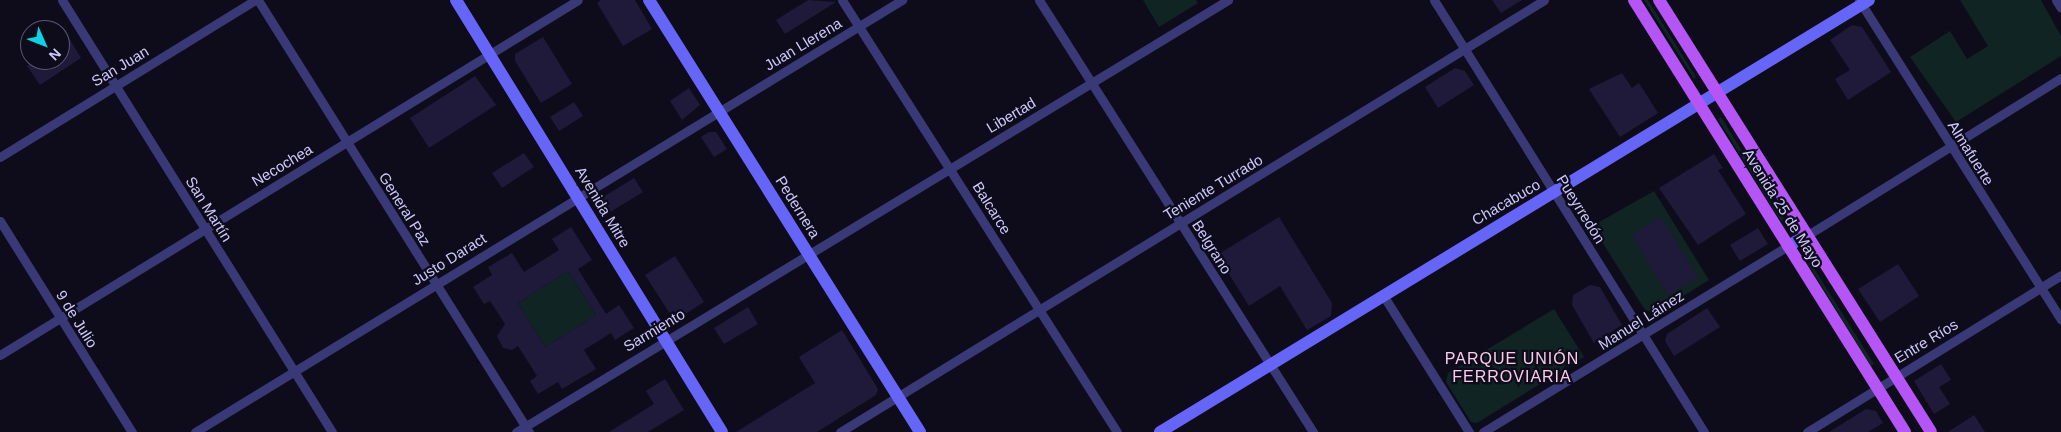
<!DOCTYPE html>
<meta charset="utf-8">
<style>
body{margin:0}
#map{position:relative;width:2061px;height:432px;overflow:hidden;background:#0e0c1b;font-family:Helvetica,sans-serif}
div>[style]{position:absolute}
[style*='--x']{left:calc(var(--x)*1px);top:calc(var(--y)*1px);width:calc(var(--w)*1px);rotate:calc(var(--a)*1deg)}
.green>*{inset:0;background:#0f2423}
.building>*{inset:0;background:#1f193a}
.street>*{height:9px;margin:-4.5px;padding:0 4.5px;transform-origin:4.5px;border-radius:4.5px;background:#3a3977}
.secondary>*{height:12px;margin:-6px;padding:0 6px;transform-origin:6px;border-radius:6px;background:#6565f7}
.primary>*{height:12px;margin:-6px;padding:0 6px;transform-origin:6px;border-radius:6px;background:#b555f6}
span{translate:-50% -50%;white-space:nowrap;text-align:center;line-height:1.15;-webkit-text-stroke:4.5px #0e0c1b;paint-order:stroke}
.street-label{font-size:15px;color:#cdc8fc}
.neighbourhood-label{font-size:16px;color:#fccaeb;letter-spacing:1px}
.north{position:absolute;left:20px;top:20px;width:50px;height:50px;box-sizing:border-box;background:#0e0c1b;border:1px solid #5a5775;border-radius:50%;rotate:134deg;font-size:14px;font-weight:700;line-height:20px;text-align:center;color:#cdc8fc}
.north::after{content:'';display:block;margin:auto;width:18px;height:22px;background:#0cd4e4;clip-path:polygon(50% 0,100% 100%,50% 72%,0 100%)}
</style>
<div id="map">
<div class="green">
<i style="clip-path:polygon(1143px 0,1196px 0,1198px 3px,1159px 27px)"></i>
<i style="clip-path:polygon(1644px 0,1648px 0,1696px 77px,1694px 79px)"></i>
<i style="clip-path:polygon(1960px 0,2041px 0,2061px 36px,2061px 56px,1956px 122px,1910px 57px,1950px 31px,1967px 59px,1988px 46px)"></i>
<i style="clip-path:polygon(1721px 117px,1784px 219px,1781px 221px,1718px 119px)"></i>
<i style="clip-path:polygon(1654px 191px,1709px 280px,1656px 313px,1645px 310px,1592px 226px)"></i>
<i style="clip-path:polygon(1810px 262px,1874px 364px,1871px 366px,1808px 264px)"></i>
<i style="clip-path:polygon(568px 271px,596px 315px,545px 347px,518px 303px)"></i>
<i style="clip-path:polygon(1554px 309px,1584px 357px,1477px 423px,1471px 422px,1446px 382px,1448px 373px)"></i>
</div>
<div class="building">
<i style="clip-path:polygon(601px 0,635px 0,652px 29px,623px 46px,597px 3px)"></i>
<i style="clip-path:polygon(808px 0,836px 2px,785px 34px,776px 20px)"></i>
<i style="clip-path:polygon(1492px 0,1522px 0,1501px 13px)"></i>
<i style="clip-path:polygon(1852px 25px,1862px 27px,1891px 72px,1848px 100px,1835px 79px,1850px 70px,1830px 40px)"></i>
<i style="clip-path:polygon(543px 37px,572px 84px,541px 103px,515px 61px,515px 54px)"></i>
<i style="clip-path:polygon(69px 38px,81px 58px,40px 85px,27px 66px,35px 60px,60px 60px,60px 44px)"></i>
<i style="clip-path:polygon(1455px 68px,1465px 71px,1474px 85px,1438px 108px,1425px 87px)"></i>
<i style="clip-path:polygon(1622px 73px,1632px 88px,1639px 83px,1658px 113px,1620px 137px,1589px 89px)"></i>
<i style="clip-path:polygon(475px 76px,496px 105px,429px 148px,410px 118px)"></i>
<i style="clip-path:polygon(689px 88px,700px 105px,682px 120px,670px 101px)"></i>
<i style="clip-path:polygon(574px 102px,583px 116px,559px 131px,550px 117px)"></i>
<i style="clip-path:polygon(709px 132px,716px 132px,727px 149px,714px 157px,701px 137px)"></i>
<i style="clip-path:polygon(524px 153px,534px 167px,502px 188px,492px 173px)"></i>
<i style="clip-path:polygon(1714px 154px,1723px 168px,1718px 170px,1746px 214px,1698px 245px,1659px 188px)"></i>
<i style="clip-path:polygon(634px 178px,643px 192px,607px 214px,601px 203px,603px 197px)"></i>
<i style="clip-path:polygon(1279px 217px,1332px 303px,1331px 316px,1307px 330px,1280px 286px,1249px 306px,1217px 255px)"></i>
<i style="clip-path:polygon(1661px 217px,1698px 277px,1668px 295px,1632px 235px)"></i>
<i style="clip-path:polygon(evenodd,571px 227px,592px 260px,578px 269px,606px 314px,619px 305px,634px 328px,615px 340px,611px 333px,584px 350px,596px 369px,562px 389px,558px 382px,538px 394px,530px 381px,537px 376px,518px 346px,512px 350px,503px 348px,497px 336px,505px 324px,490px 301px,484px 304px,473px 287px,492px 275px,488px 267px,512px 253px,524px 272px,559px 250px,552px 239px,571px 227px,568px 271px,596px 315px,545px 347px,518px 303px,568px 271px)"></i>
<i style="clip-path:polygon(1758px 228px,1768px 244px,1740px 261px,1730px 245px)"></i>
<i style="clip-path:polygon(675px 256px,704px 302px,679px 318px,670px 314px,645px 275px)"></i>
<i style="clip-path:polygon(1898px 264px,1919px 296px,1880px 322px,1858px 289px)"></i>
<i style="clip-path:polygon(1590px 285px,1600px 287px,1622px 325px,1594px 343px,1572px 305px,1573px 295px)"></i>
<i style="clip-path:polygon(748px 307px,758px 324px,724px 344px,714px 328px)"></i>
<i style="clip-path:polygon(1707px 308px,1720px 327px,1674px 356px,1665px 341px,1667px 334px)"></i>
<i style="clip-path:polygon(842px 330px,878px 389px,876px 395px,817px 432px,736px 432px,815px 383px,799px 357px)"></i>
<i style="clip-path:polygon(1941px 364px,1951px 380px,1939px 387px,1950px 404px,1934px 414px,1914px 381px)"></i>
<i style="clip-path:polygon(665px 379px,684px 410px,648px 432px,609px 432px,654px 404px,646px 391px)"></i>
<i style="clip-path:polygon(1866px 409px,1876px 411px,1883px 423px,1868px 432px,1829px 432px)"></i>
<i style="clip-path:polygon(1974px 415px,1985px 432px,1948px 432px)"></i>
</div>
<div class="street">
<i style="--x:62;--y:0;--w:509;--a:57.99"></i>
<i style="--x:258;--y:0;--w:510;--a:57.9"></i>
<i style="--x:842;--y:0;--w:512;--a:57.52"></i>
<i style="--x:1039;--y:0;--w:512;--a:57.61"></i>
<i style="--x:1434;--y:0;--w:509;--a:57.99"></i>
<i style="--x:1859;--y:0;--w:378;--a:57.7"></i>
<i style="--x:2056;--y:0;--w:9;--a:58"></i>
<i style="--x:0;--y:157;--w:299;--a:-31.6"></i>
<i style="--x:0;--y:221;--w:249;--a:58"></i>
<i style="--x:1806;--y:236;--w:300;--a:-31.8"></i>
<i style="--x:1383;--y:295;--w:162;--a:57.9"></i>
<i style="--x:0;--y:355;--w:678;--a:-31.56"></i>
<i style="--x:195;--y:432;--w:829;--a:-31.43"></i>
<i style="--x:516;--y:432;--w:833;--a:-31.25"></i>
<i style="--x:840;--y:432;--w:826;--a:-31.53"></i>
<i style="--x:1483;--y:432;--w:357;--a:-31.4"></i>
<i style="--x:1807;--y:432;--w:299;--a:-31.7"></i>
</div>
<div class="secondary">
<i style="--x:456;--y:0;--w:507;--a:58.38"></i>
<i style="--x:649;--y:0;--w:510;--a:57.9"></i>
<i style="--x:1788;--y:246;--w:21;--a:-29"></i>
<i style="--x:1160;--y:432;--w:830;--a:-31.35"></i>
</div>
<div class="primary">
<i style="--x:1634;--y:0;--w:510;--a:57.9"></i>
<i style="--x:1659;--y:0;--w:510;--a:57.8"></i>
</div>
<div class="street-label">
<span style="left:803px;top:44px;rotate:-31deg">Juan Llerena</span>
<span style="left:120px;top:66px;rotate:-31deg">San Juan</span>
<span style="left:1011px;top:115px;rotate:-31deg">Libertad</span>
<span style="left:1971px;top:153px;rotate:58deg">Almafuerte</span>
<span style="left:282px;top:165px;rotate:-31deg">Necochea</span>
<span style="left:1213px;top:187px;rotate:-31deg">Teniente Turrado</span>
<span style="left:1506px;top:202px;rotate:-30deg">Chacabuco</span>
<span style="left:603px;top:207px;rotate:59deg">Avenida Mitre</span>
<span style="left:798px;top:207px;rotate:58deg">Pedernera</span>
<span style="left:992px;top:208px;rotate:58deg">Balcarce</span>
<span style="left:1783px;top:208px;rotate:58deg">Avenida 25 de Mayo</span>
<span style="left:209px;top:209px;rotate:58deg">San Martín</span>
<span style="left:405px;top:209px;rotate:58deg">General Paz</span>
<span style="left:1581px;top:209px;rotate:58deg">Pueyrredón</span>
<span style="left:1212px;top:247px;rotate:58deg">Belgrano</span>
<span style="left:449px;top:259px;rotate:-32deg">Justo Daract</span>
<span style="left:77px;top:319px;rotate:58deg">9 de Julio</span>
<span style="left:1641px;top:320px;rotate:-32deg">Manuel Láinez</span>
<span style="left:654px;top:330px;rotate:-31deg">Sarmiento</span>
<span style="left:1926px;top:341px;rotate:-31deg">Entre Ríos</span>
</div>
<div class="neighbourhood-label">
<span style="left:1512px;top:368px">PARQUE UNIÓN<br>FERROVIARIA</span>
</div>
<div class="north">N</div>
</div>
